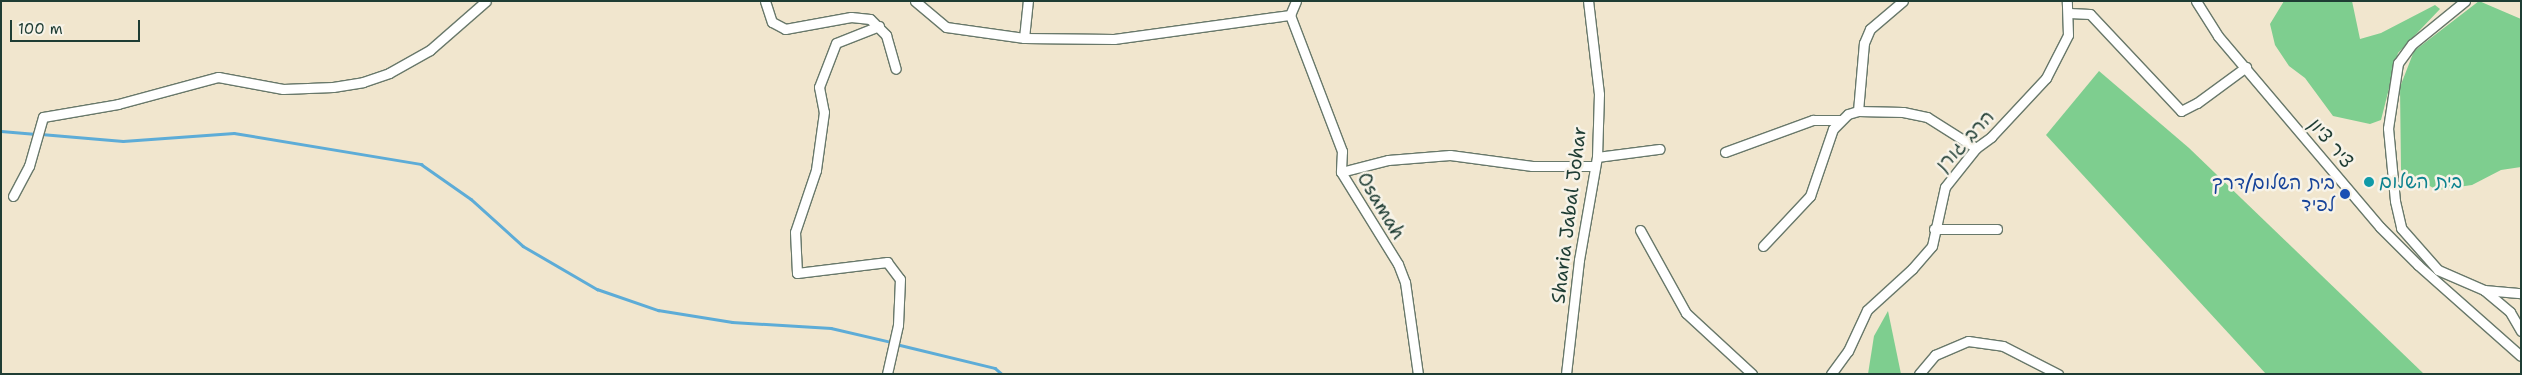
<!DOCTYPE html>
<meta charset="utf-8">
<style>
body{margin:0}
#map{position:relative;width:2522px;height:375px;overflow:hidden;background:#f1e6ce;font-family:"Shantell Sans","Playpen Sans Hebrew",sans-serif}
div>[style]{position:absolute}
[style*='--x']{left:calc(var(--x)*1px);top:calc(var(--y)*1px);width:calc(var(--w)*1px);rotate:calc(var(--a)*1deg)}
.green>*{inset:0;background:#7ece8f}
.stream>*{height:2.5px;margin:-1.25px;padding:0 1.25px;transform-origin:1.25px;border-radius:1.25px;background:#5dacd7}
.roads{filter:drop-shadow(1px 0 #68786a) drop-shadow(-1px 0 #68786a) drop-shadow(0 1px #68786a) drop-shadow(0 -1px #68786a)}
.minor>*{height:9px;margin:-4.5px;padding:0 4.5px;transform-origin:4.5px;border-radius:4.5px;background:#fff}
.dots>*{width:14px;height:14px;translate:-50% -50%;box-sizing:border-box;border:2px solid #f7f3e8;border-radius:50%}
span{translate:-50% -50%;white-space:nowrap;text-align:center;line-height:1.15;-webkit-text-stroke:5px #f7f3e8;paint-order:stroke}
.street-label{font-size:19px;color:#1f3d34}
.culture-label{font-size:19px;color:#0d838f}
.left{translate:0 -50%;text-align:left}
.transit-label{font-size:19px;color:#164399}
.right{translate:-100% -50%;text-align:right}
.frame{position:absolute;inset:0;border:2px solid #1f3d34;pointer-events:none}
.scale{position:absolute;left:10px;top:20px;width:130px;height:22px;box-sizing:border-box;border:2px solid #1f3d34;border-top:0;padding-left:6px;font-size:15px;line-height:18px;white-space:nowrap;color:#1f3d34;-webkit-text-stroke:4px #f7f3e8;paint-order:stroke}
</style>
<div id="map">
<div class="green">
<i style="clip-path:polygon(2284px 1px,2352px 1px,2360px 39px,2381px 33px,2435px 5px,2440px 9px,2398px 53px,2381px 120px,2370px 124px,2333px 116px,2305px 78px,2289px 66px,2275px 45px,2270px 24px)"></i>
<i style="clip-path:polygon(2479px 1px,2521px 19px,2521px 167px,2501px 170px,2472px 185px,2437px 190px,2401px 170px,2400px 87px,2414px 51px)"></i>
<i style="clip-path:polygon(2099px 71px,2189px 148px,2424px 374px,2266px 374px,2046px 135px)"></i>
<i style="clip-path:polygon(1888px 311px,1901px 374px,1868px 374px,1874px 336px)"></i>
</div>
<div class="stream">
<i style="--x:1;--y:131;--w:35;--a:5"></i>
<i style="--x:41;--y:134;--w:82;--a:4.9"></i>
<i style="--x:123;--y:141;--w:111;--a:-4.1"></i>
<i style="--x:234;--y:133;--w:190;--a:9.4"></i>
<i style="--x:421;--y:164;--w:61;--a:35"></i>
<i style="--x:471;--y:199;--w:70;--a:42.1"></i>
<i style="--x:523;--y:246;--w:86;--a:30.2"></i>
<i style="--x:597;--y:289;--w:65;--a:19"></i>
<i style="--x:658;--y:310;--w:75;--a:9.2"></i>
<i style="--x:732;--y:322;--w:99;--a:3.5"></i>
<i style="--x:831;--y:328;--w:62;--a:13.1"></i>
<i style="--x:896;--y:344;--w:102;--a:13.6"></i>
<i style="--x:995;--y:368;--w:9;--a:41"></i>
</div>
<div class="roads">
<div class="minor">
<i style="--x:765;--y:1;--w:22;--a:72"></i>
<i style="--x:772;--y:22;--w:15;--a:28"></i>
<i style="--x:785;--y:29;--w:67;--a:-10.3"></i>
<i style="--x:851;--y:17;--w:19;--a:6"></i>
<i style="--x:870;--y:19;--w:23;--a:45"></i>
<i style="--x:886;--y:35;--w:35;--a:74"></i>
<i style="--x:915;--y:1;--w:40;--a:40"></i>
<i style="--x:946;--y:27;--w:79;--a:8"></i>
<i style="--x:1024;--y:38;--w:90;--a:0.6"></i>
<i style="--x:1114;--y:39;--w:178;--a:-7.8"></i>
<i style="--x:1296;--y:1;--w:15;--a:113"></i>
<i style="--x:1290;--y:15;--w:146;--a:69.1"></i>
<i style="--x:1342;--y:151;--w:21;--a:93"></i>
<i style="--x:1341;--y:172;--w:108;--a:58.2"></i>
<i style="--x:1398;--y:264;--w:19;--a:69"></i>
<i style="--x:1405;--y:282;--w:93;--a:82"></i>
<i style="--x:2196;--y:1;--w:41;--a:57.8"></i>
<i style="--x:2218;--y:36;--w:250;--a:49.7"></i>
<i style="--x:2380;--y:227;--w:54;--a:45"></i>
<i style="--x:2418;--y:265;--w:137;--a:41.5"></i>
<i style="--x:2465;--y:1;--w:68;--a:140.9"></i>
<i style="--x:2412;--y:44;--w:24;--a:126"></i>
<i style="--x:2398;--y:63;--w:66;--a:98.7"></i>
<i style="--x:2388;--y:128;--w:73;--a:84.5"></i>
<i style="--x:2395;--y:201;--w:28;--a:77"></i>
<i style="--x:2401;--y:228;--w:56;--a:48.6"></i>
<i style="--x:2438;--y:270;--w:50;--a:23.5"></i>
<i style="--x:2484;--y:290;--w:34;--a:40"></i>
<i style="--x:2510;--y:312;--w:22;--a:60"></i>
<i style="--x:2069;--y:13;--w:21;--a:3"></i>
<i style="--x:2090;--y:14;--w:133;--a:46.8"></i>
<i style="--x:2181;--y:111;--w:18;--a:-27"></i>
<i style="--x:2197;--y:103;--w:61;--a:-36.3"></i>
<i style="--x:879;--y:26;--w:46;--a:158.4"></i>
<i style="--x:836;--y:43;--w:47;--a:111.1"></i>
<i style="--x:819;--y:87;--w:25;--a:79"></i>
<i style="--x:824;--y:112;--w:59;--a:97.9"></i>
<i style="--x:816;--y:170;--w:65;--a:108.7"></i>
<i style="--x:795;--y:232;--w:41;--a:87.2"></i>
<i style="--x:797;--y:273;--w:91;--a:-7"></i>
<i style="--x:887;--y:262;--w:21;--a:53"></i>
<i style="--x:900;--y:279;--w:46;--a:92.5"></i>
<i style="--x:898;--y:325;--w:50;--a:102.7"></i>
<i style="--x:1024;--y:38;--w:37;--a:-84"></i>
<i style="--x:1858;--y:111;--w:68;--a:-85"></i>
<i style="--x:1864;--y:43;--w:15;--a:-67"></i>
<i style="--x:1870;--y:29;--w:43;--a:-40.3"></i>
<i style="--x:1725;--y:152;--w:94;--a:-20"></i>
<i style="--x:1813;--y:120;--w:27;--a:0"></i>
<i style="--x:1597;--y:157;--w:63;--a:-7.4"></i>
<i style="--x:1341;--y:172;--w:49;--a:-14.3"></i>
<i style="--x:1388;--y:160;--w:62;--a:-4.6"></i>
<i style="--x:1450;--y:155;--w:83;--a:7.6"></i>
<i style="--x:1532;--y:166;--w:63;--a:0"></i>
<i style="--x:13;--y:196;--w:34;--a:-62"></i>
<i style="--x:29;--y:166;--w:51;--a:-74.1"></i>
<i style="--x:43;--y:117;--w:76;--a:-9.8"></i>
<i style="--x:118;--y:104;--w:104;--a:-15.1"></i>
<i style="--x:218;--y:77;--w:66;--a:10.5"></i>
<i style="--x:283;--y:89;--w:50;--a:-2.3"></i>
<i style="--x:333;--y:87;--w:30;--a:-9"></i>
<i style="--x:363;--y:82;--w:28;--a:-19"></i>
<i style="--x:389;--y:73;--w:47;--a:-29.3"></i>
<i style="--x:430;--y:50;--w:74;--a:-41.2"></i>
<i style="--x:1934;--y:229;--w:63;--a:0"></i>
<i style="--x:1640;--y:230;--w:95;--a:61"></i>
<i style="--x:1686;--y:313;--w:90;--a:42.7"></i>
<i style="--x:1763;--y:246;--w:69;--a:-46.8"></i>
<i style="--x:1810;--y:196;--w:71;--a:-71.1"></i>
<i style="--x:1833;--y:129;--w:21;--a:-45"></i>
<i style="--x:1848;--y:114;--w:10;--a:-17"></i>
<i style="--x:1858;--y:111;--w:45;--a:1.3"></i>
<i style="--x:1903;--y:112;--w:25;--a:12"></i>
<i style="--x:1927;--y:117;--w:58;--a:32.3"></i>
<i style="--x:2484;--y:290;--w:37;--a:5"></i>
<i style="--x:1566;--y:374;--w:115;--a:-83.5"></i>
<i style="--x:1579;--y:260;--w:105;--a:-80.1"></i>
<i style="--x:1597;--y:157;--w:63;--a:-88.2"></i>
<i style="--x:1599;--y:94;--w:94;--a:-96.7"></i>
<i style="--x:1831;--y:374;--w:29;--a:-54"></i>
<i style="--x:1848;--y:351;--w:45;--a:-65.1"></i>
<i style="--x:1867;--y:310;--w:61;--a:-42.3"></i>
<i style="--x:1912;--y:269;--w:30;--a:-49"></i>
<i style="--x:1932;--y:246;--w:60;--a:-77.6"></i>
<i style="--x:1945;--y:187;--w:50;--a:-51.5"></i>
<i style="--x:1976;--y:148;--w:19;--a:-36"></i>
<i style="--x:1991;--y:137;--w:81;--a:-47"></i>
<i style="--x:2046;--y:78;--w:48;--a:-62.9"></i>
<i style="--x:2068;--y:35;--w:34;--a:-92"></i>
<i style="--x:1919;--y:374;--w:25;--a:-50"></i>
<i style="--x:1935;--y:355;--w:36;--a:-23"></i>
<i style="--x:1968;--y:341;--w:35;--a:8"></i>
<i style="--x:2003;--y:346;--w:62;--a:27"></i>
</div>
</div>
<div class="dots">
<i style="left:2369px;top:182px;background:#0f9aa8"></i>
<i style="left:2345px;top:194px;background:#1a4fb4"></i>
</div>
<div class="street-label">
<span style="left:1965px;top:141px;rotate:-47deg">הרב גורן</span>
<span style="left:2331px;top:143px;rotate:50deg">ציר ציון</span>
<span style="left:1381px;top:206px;rotate:59deg">Osamah</span>
<span style="left:1569px;top:215px;rotate:-83deg">Sharia Jabal Johar</span>
</div>
<div class="culture-label">
<span class="left" style="left:2379px;top:182px">בית השלום</span>
</div>
<div class="transit-label">
<span class="right" style="left:2335px;top:194px">בית השלום/דרך<br>לפיד</span>
</div>
<div class="frame"></div>
<div class="scale">100 m</div>
</div>
